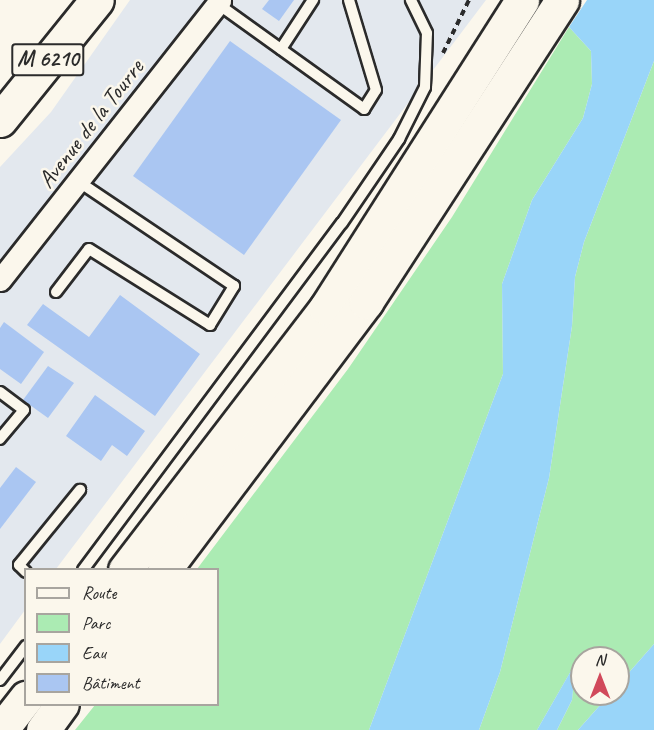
<!DOCTYPE html>
<meta charset="utf-8">
<style>
body{margin:0}
#map{position:relative;width:654px;height:730px;overflow:hidden;background:#fbf7ec;font-family:Caveat,sans-serif}
div>[style]{position:absolute}
[style*='--x']{left:calc(var(--x)*1px);top:calc(var(--y)*1px);width:calc(var(--w)*1px);rotate:calc(var(--a)*1deg)}
.built>*{inset:0;background:#e3e8ee}
.green>*{inset:0;background:#abebb3}
.water>*{inset:0;background:#99d5f9}
.building>*{inset:0;background:#aac6f2}
.path>*{height:4px;margin-top:-2px;transform-origin:0;background:repeating-linear-gradient(90deg,#2b2b2b 0 6px,transparent 0 10.5px)}
.roads{filter:drop-shadow(2px 0 #2b2b2b) drop-shadow(-2px 0 #2b2b2b) drop-shadow(0 2px #2b2b2b) drop-shadow(0 -2px #2b2b2b)}
.service>*{height:10px;margin:-5px;padding:0 5px;transform-origin:5px;border-radius:5px;background:#fbf7ec}
.minor>*{height:21px;margin:-10.5px;padding:0 10.5px;transform-origin:10.5px;border-radius:10.5px;background:#fbf7ec}
.trunk>*{height:33px;margin:-16.5px;padding:0 16.5px;transform-origin:16.5px;border-radius:16.5px;background:#fbf7ec}
span{translate:-50% -50%;white-space:nowrap;text-align:center;line-height:1.15;-webkit-text-stroke:5px #fbf7ec;paint-order:stroke}
.shield-label span{padding:2px 4px;background:#fbf7ec;border:2px solid;border-radius:4px;-webkit-text-stroke-width:0}
.shield-label{font-size:22px;color:#2b2b2b;font-weight:700}
.street-label{font-size:24px;color:#2b2b2b}
.legend{position:absolute;left:24px;top:568px;width:195px;height:138px;box-sizing:border-box;background:#fbf7ec;border:2px solid #a8a59f;margin:0;padding:8px 10px;list-style:none;font-size:18px;color:#2b2b2b}
.legend li{display:flex;align-items:center;gap:12px;height:30px}
.legend b{width:30px;border:2px solid #a8a59f}
.north{position:absolute;left:570px;top:646px;width:60px;height:60px;box-sizing:border-box;background:#fbf7ec;border:2px solid #a8a59f;border-radius:50%;rotate:0deg;font-size:16px;font-weight:700;line-height:24px;text-align:center;color:#2b2b2b}
.north::after{content:'';display:block;margin:auto;width:21px;height:27px;background:#d1495b;clip-path:polygon(50% 0,100% 100%,50% 72%,0 100%)}
</style>
<div id="map">
<div class="built">
<i style="clip-path:polygon(130px 0,486px 0,56px 569px,26px 570px,25px 610px,0 644px,0 167px,51px 112px)"></i>
</div>
<div class="green">
<i style="clip-path:polygon(569px 27px,591px 51px,592px 84px,583px 118px,532px 200px,502px 284px,503px 374px,369px 730px,75px 730px,95px 705px,218px 704px,218px 570px,197px 569px,348px 369px,452px 217px)"></i>
<i style="clip-path:polygon(654px 61px,654px 644px,618px 685px,618px 658px,582px 658px,582px 694px,610px 694px,578px 730px,557px 730px,572px 700px,575px 664px,537px 730px,479px 730px,500px 672px,549px 478px,572px 326px,575px 277px,584px 242px)"></i>
</div>
<div class="water">
<i style="clip-path:polygon(587px 0,654px 0,654px 61px,584px 242px,575px 277px,572px 326px,549px 478px,500px 672px,479px 730px,369px 730px,503px 374px,502px 284px,532px 200px,583px 118px,592px 84px,591px 51px,569px 27px)"></i>
<i style="clip-path:polygon(654px 644px,654px 730px,578px 730px,610px 694px,618px 694px,618px 685px)"></i>
<i style="clip-path:polygon(576px 662px,572px 700px,557px 730px,537px 730px)"></i>
</div>
<div class="building">
<i style="clip-path:polygon(269px 0,294px 0,279px 21px,262px 9px)"></i>
<i style="clip-path:polygon(230px 41px,341px 120px,244px 255px,133px 176px)"></i>
<i style="clip-path:polygon(120px 295px,200px 354px,155px 416px,27px 325px,43px 304px,89px 337px)"></i>
<i style="clip-path:polygon(4px 322px,44px 352px,21px 384px,0 369px,0 328px)"></i>
<i style="clip-path:polygon(48px 366px,74px 383px,48px 418px,23px 400px)"></i>
<i style="clip-path:polygon(95px 395px,145px 431px,127px 456px,112px 445px,101px 461px,66px 436px)"></i>
<i style="clip-path:polygon(16px 467px,36px 482px,0 529px,0 488px)"></i>
</div>
<div class="path">
<i style="--x:443;--y:53;--w:59;--a:-63.9"></i>
</div>
<div class="roads">
<div class="service">
<i style="--x:218;--y:4;--w:180;--a:35.7"></i>
<i style="--x:364;--y:109;--w:22;--a:-58"></i>
<i style="--x:376;--y:90;--w:94;--a:-106.7"></i>
<i style="--x:281;--y:49;--w:59;--a:-56.9"></i>
<i style="--x:56;--y:292;--w:54;--a:-52.5"></i>
<i style="--x:89;--y:249;--w:143;--a:32.1"></i>
<i style="--x:210;--y:325;--w:46;--a:-58.4"></i>
<i style="--x:234;--y:286;--w:188;--a:-146.1"></i>
<i style="--x:0;--y:392;--w:30;--a:37"></i>
<i style="--x:24;--y:410;--w:38;--a:130"></i>
<i style="--x:83;--y:570;--w:433;--a:-53.3"></i>
<i style="--x:342;--y:223;--w:102;--a:-55.8"></i>
<i style="--x:399;--y:139;--w:58;--a:-63.4"></i>
<i style="--x:425;--y:87;--w:54;--a:-87.9"></i>
<i style="--x:427;--y:33;--w:37;--a:-116"></i>
<i style="--x:26;--y:572;--w:10;--a:-135"></i>
<i style="--x:19;--y:565;--w:97;--a:-50.9"></i>
<i style="--x:0;--y:680;--w:43;--a:-52.6"></i>
</div>
<div class="minor">
<i style="--x:0;--y:280;--w:356;--a:-51.8"></i>
</div>
<div class="trunk">
<i style="--x:0;--y:120;--w:154;--a:-51.1"></i>
<i style="--x:125;--y:570;--w:330;--a:-52.5"></i>
<i style="--x:326;--y:308;--w:365;--a:-57.5"></i>
<i style="--x:164;--y:570;--w:336;--a:-53"></i>
<i style="--x:366;--y:302;--w:360;--a:-57"></i>
<i style="--x:1;--y:730;--w:41;--a:-52"></i>
<i style="--x:43;--y:730;--w:32;--a:-54"></i>
</div>
</div>
<div class="shield-label">
<span style="left:48px;top:60px">M 6210</span>
</div>
<div class="street-label">
<span style="left:91px;top:124px;rotate:-52deg">Avenue de la Tourre</span>
</div>
<ul class="legend">
<li><b style="height:8px;background:#fbf7ec"></b>Route</li>
<li><b style="height:16px;background:#abebb3"></b>Parc</li>
<li><b style="height:16px;background:#99d5f9"></b>Eau</li>
<li><b style="height:16px;background:#aac6f2"></b>Bâtiment</li>
</ul>
<div class="north">N</div>
</div>
